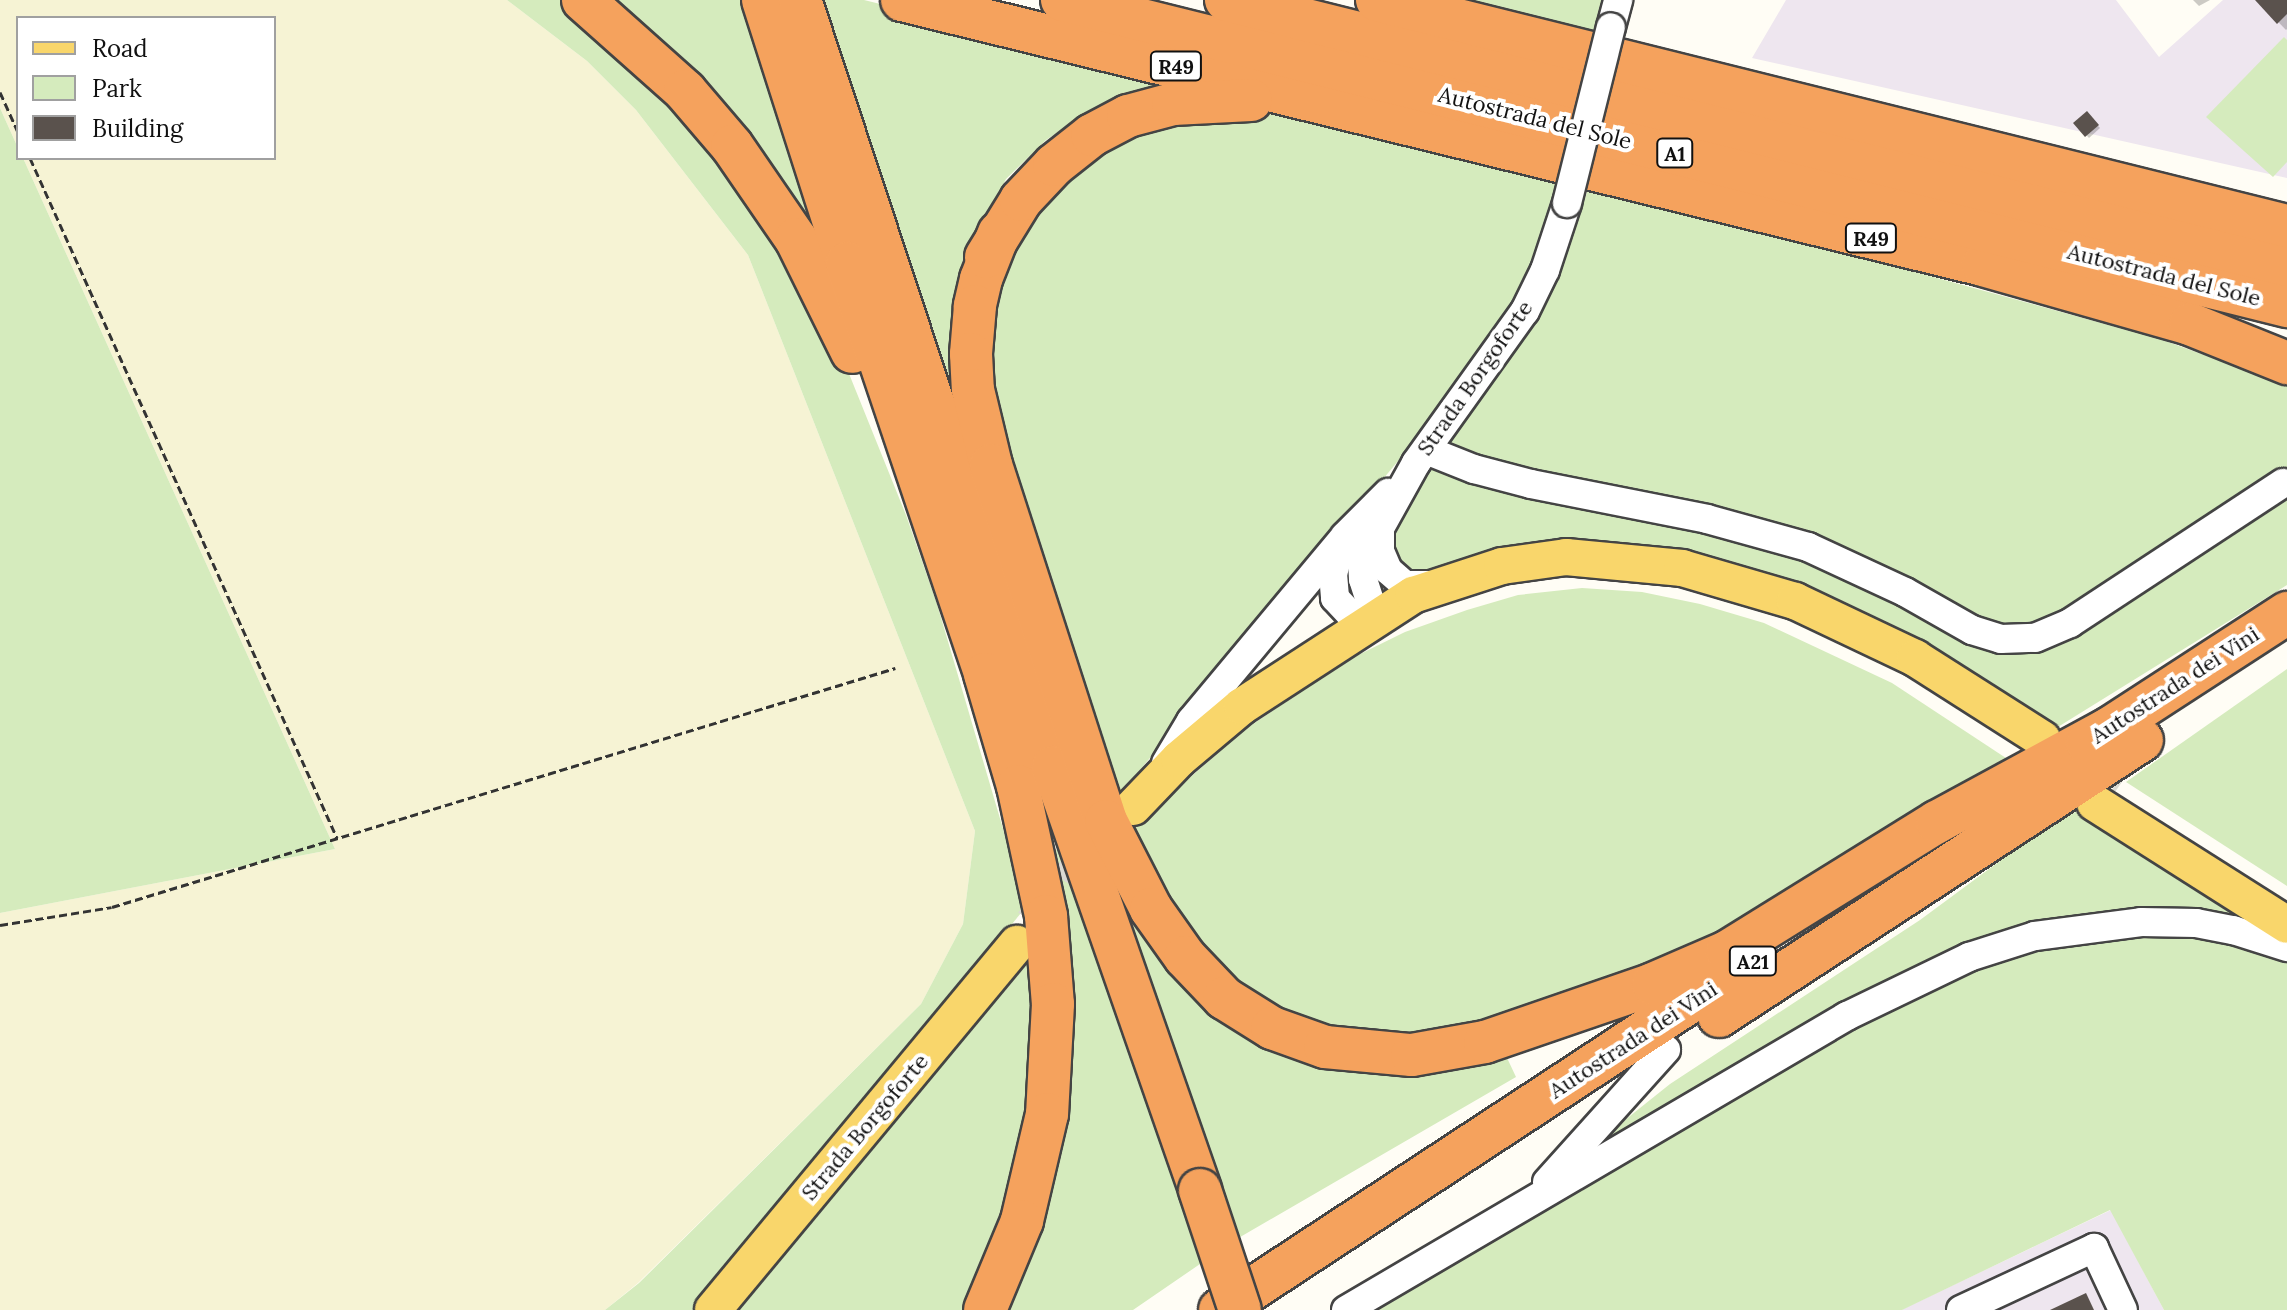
<!DOCTYPE html>
<style>
body{margin:0}
#map{position:relative;width:2287px;height:1310px;overflow:hidden;background:#fffdf5;font-family:Lora,serif}
div>[style]{position:absolute}
[style*='--x']{left:calc(var(--x)*1px);top:calc(var(--y)*1px);width:calc(var(--w)*1px);rotate:calc(var(--a)*1deg)}
.industrial>*{inset:0;background:#eee6ef}
.farmland>*{inset:0;background:#f6f3d4}
.green>*{inset:0;background:#d5ebbd}
.shadow>*{inset:0;background:#0003}
.building>*{inset:0;background:#5a524d}
.major-tunnel>*{height:36px;margin-top:-18px;transform-origin:0;background:repeating-linear-gradient(90deg,#dbdad3 0 36px,transparent 0 54px)}
.path>*{height:3px;margin-top:-1.5px;transform-origin:0;background:repeating-linear-gradient(90deg,#333 0 8px,transparent 0 12px)}
.roads{filter:drop-shadow(2px 0 #444) drop-shadow(-2px 0 #444) drop-shadow(0 2px #444) drop-shadow(0 -2px #444)}
.minor>*{height:28px;margin:-14px;padding:0 14px;transform-origin:14px;border-radius:14px;background:#fff}
.major>*{height:36px;margin:-18px;padding:0 18px;transform-origin:18px;border-radius:18px;background:#f9d66b}
.highway>*{height:42px;margin:-21px;padding:0 21px;transform-origin:21px;border-radius:21px;background:#f5a25d}
.bridges{filter:drop-shadow(2px 0 #444) drop-shadow(-2px 0 #444) drop-shadow(0 2px #444) drop-shadow(0 -2px #444)}
.minor-bridge>*{height:28px;margin:-14px;padding:0 14px;transform-origin:14px;border-radius:14px;background:#fff}
.highway-bridge>*{height:42px;margin:-21px;padding:0 21px;transform-origin:21px;border-radius:21px;background:#f5a25d}
span{translate:-50% -50%;white-space:nowrap;text-align:center;line-height:1.15;-webkit-text-stroke:8px #fff;paint-order:stroke}
.shield-label span{padding:2px 6px;background:#fff;border:2px solid;border-radius:6px;-webkit-text-stroke-width:0}
.shield-label{font-size:20px;color:#111;font-weight:700}
.street-label{font-size:22px;color:#111}
.legend{position:absolute;left:16px;top:16px;width:260px;height:144px;box-sizing:border-box;background:#fff;border:2px solid #a0a0a0;margin:0;padding:10px 14px;list-style:none;font-size:24px;color:#111}
.legend li{display:flex;align-items:center;gap:16px;height:40px}
.legend b{width:40px;border:2px solid #a0a0a0}
</style>
<div id="map">
<div class="industrial">
<i style="clip-path:polygon(1786px 0,2116px 0,2159px 57px,2223px 0,2287px 0,2287px 178px,1752px 58px)"></i>
<i style="clip-path:polygon(2111px 1210px,2164px 1310px,1901px 1310px)"></i>
</div>
<div class="farmland">
<i style="clip-path:polygon(0 0,507px 0,587px 61px,636px 110px,748px 255px,975px 831px,963px 924px,921px 1004px,638px 1283px,605px 1310px,0 1310px,0 913px,335px 849px,23px 158px,274px 158px,274px 18px,18px 18px,18px 148px,0 108px)"></i>
</div>
<div class="green">
<i style="clip-path:polygon(507px 0,566px 0,738px 172px,833px 334px,906px 515px,937px 604px,1026px 907px,693px 1310px,605px 1310px,639px 1283px,921px 1004px,963px 924px,975px 831px,748px 255px,636px 110px,587px 61px)"></i>
<i style="clip-path:polygon(601px 0,864px 0,1203px 83px,1084px 115px,1046px 140px,1006px 179px,963px 260px,954px 298px,949px 342px,950px 391px,856px 333px)"></i>
<i style="clip-path:polygon(1468px 0,1604px 0,1593px 38px)"></i>
<i style="clip-path:polygon(2284px 37px,2287px 40px,2287px 162px,2273px 177px,2206px 117px)"></i>
<i style="clip-path:polygon(0 108px,18px 148px,18px 158px,23px 158px,335px 849px,0 913px)"></i>
<i style="clip-path:polygon(1258px 110px,1304px 115px,1560px 178px,1541px 248px,1516px 303px,1434px 418px,1114px 801px,988px 409px,982px 335px,1024px 214px,1117px 132px)"></i>
<i style="clip-path:polygon(1590px 183px,2160px 339px,2287px 385px,2287px 585px,2053px 730px,1690px 559px,1425px 581px,1400px 571px,1387px 528px,1424px 479px,1457px 423px,1532px 324px,1562px 268px)"></i>
<i style="clip-path:polygon(1582px 588px,1642px 592px,1700px 604px,1764px 623px,1892px 683px,2009px 760px,1699px 941px,1524px 1015px,1463px 1035px,1344px 1036px,1226px 984px,1137px 860px,1129px 831px,1244px 730px,1348px 660px,1405px 632px,1467px 610px,1518px 595px)"></i>
<i style="clip-path:polygon(2287px 669px,2287px 886px,2126px 782px)"></i>
<i style="clip-path:polygon(2088px 805px,2272px 922px,2158px 908px,2092px 912px,2037px 923px,1606px 1146px,1600px 1140px,1670px 1084px,1920px 920px,2039px 832px)"></i>
<i style="clip-path:polygon(1066px 845px,1104px 859px,1246px 1025px,1501px 1045px,1516px 1077px,1235px 1240px,1133px 1310px,1001px 1310px,1056px 850px)"></i>
<i style="clip-path:polygon(2096px 935px,2191px 935px,2287px 956px,2287px 1310px,2164px 1310px,2110px 1210px,1902px 1310px,1369px 1310px,1896px 1001px,1976px 965px)"></i>
<i style="clip-path:polygon(1033px 946px,1035px 1073px,1005px 1220px,968px 1310px,739px 1310px)"></i>
</div>
<div class="shadow">
<i style="clip-path:polygon(2193px 0,2210px 0,2199px 6px)"></i>
<i style="clip-path:polygon(2257px 0,2287px 0,2287px 29px,2286px 30px)"></i>
<i style="clip-path:polygon(2087px 114px,2100px 128px,2089px 138px,2076px 124px)"></i>
</div>
<div class="building">
<i style="clip-path:polygon(2255px 0,2287px 0,2287px 14px,2277px 24px)"></i>
<i style="clip-path:polygon(2087px 111px,2099px 125px,2085px 137px,2073px 123px)"></i>
<i style="clip-path:polygon(2086px 1293px,2094px 1310px,2050px 1310px)"></i>
</div>
<div class="major-tunnel">
<i style="--x:2068;--y:758;--w:58;--a:34.5"></i>
<i style="--x:1032;--y:924;--w:108;--a:-50.3"></i>
</div>
<div class="path">
<i style="--x:0;--y:92;--w:44;--a:65.8"></i>
<i style="--x:30;--y:158;--w:746;--a:65.7"></i>
<i style="--x:0;--y:925;--w:113;--a:-9.1"></i>
<i style="--x:112;--y:907;--w:819;--a:-16.97"></i>
</div>
<div class="roads">
<div class="minor">
<i style="--x:1611;--y:27;--w:28;--a:-75"></i>
<i style="--x:1426;--y:450;--w:52;--a:21.6"></i>
<i style="--x:1474;--y:469;--w:59;--a:14.7"></i>
<i style="--x:1531;--y:484;--w:179;--a:11.2"></i>
<i style="--x:1707;--y:519;--w:105;--a:15.5"></i>
<i style="--x:1808;--y:547;--w:107;--a:24.9"></i>
<i style="--x:1905;--y:592;--w:77;--a:29.6"></i>
<i style="--x:1972;--y:630;--w:30;--a:17"></i>
<i style="--x:2001;--y:639;--w:34;--a:-2"></i>
<i style="--x:2035;--y:638;--w:38;--a:-23"></i>
<i style="--x:2070;--y:623;--w:255;--a:-33.3"></i>
<i style="--x:1340;--y:548;--w:27;--a:105"></i>
<i style="--x:1333;--y:574;--w:24;--a:85"></i>
<i style="--x:1335;--y:598;--w:42;--a:46.9"></i>
<i style="--x:1364;--y:629;--w:26;--a:-74"></i>
<i style="--x:1371;--y:604;--w:26;--a:-108"></i>
<i style="--x:1363;--y:579;--w:22;--a:-93"></i>
<i style="--x:1362;--y:557;--w:36;--a:-69"></i>
<i style="--x:1436;--y:585;--w:31;--a:180"></i>
<i style="--x:1405;--y:585;--w:23;--a:-139"></i>
<i style="--x:1388;--y:570;--w:21;--a:-113"></i>
<i style="--x:1380;--y:551;--w:23;--a:-90"></i>
<i style="--x:1380;--y:528;--w:74;--a:-61"></i>
<i style="--x:1416;--y:463;--w:187;--a:-54.4"></i>
<i style="--x:1525;--y:311;--w:46;--a:-64"></i>
<i style="--x:1545;--y:270;--w:71;--a:-71.8"></i>
<i style="--x:1166;--y:763;--w:49;--a:-59.2"></i>
<i style="--x:1191;--y:721;--w:241;--a:-50.2"></i>
<i style="--x:1345;--y:536;--w:61;--a:-45"></i>
<i style="--x:1547;--y:1182;--w:178;--a:-48"></i>
<i style="--x:1346;--y:1310;--w:581;--a:-30.41"></i>
<i style="--x:1847;--y:1016;--w:136;--a:-25.8"></i>
<i style="--x:1969;--y:957;--w:69;--a:-17.7"></i>
<i style="--x:2035;--y:936;--w:107;--a:-7.5"></i>
<i style="--x:2141;--y:922;--w:55;--a:1"></i>
<i style="--x:2196;--y:923;--w:38;--a:11"></i>
<i style="--x:2233;--y:930;--w:57;--a:17.5"></i>
<i style="--x:1961;--y:1310;--w:147;--a:-25"></i>
<i style="--x:2094;--y:1248;--w:68;--a:64.9"></i>
</div>
<div class="major">
<i style="--x:2095;--y:803;--w:227;--a:32.4"></i>
<i style="--x:1133;--y:807;--w:66;--a:-46.2"></i>
<i style="--x:1179;--y:759;--w:82;--a:-40.1"></i>
<i style="--x:1242;--y:706;--w:204;--a:-33"></i>
<i style="--x:1413;--y:595;--w:94;--a:-18"></i>
<i style="--x:1502;--y:566;--w:65;--a:-8"></i>
<i style="--x:1566;--y:557;--w:117;--a:5.4"></i>
<i style="--x:1682;--y:568;--w:118;--a:16.3"></i>
<i style="--x:1795;--y:601;--w:133;--a:25.4"></i>
<i style="--x:1915;--y:658;--w:151;--a:32.5"></i>
<i style="--x:713;--y:1310;--w:476;--a:-50.3"></i>
</div>
<div class="highway">
<i style="--x:583;--y:0;--w:137;--a:41.7"></i>
<i style="--x:685;--y:91;--w:72;--a:49.5"></i>
<i style="--x:732;--y:146;--w:113;--a:55.5"></i>
<i style="--x:796;--y:239;--w:126;--a:63.6"></i>
<i style="--x:763;--y:0;--w:276;--a:72.3"></i>
<i style="--x:847;--y:263;--w:434;--a:71.4"></i>
<i style="--x:985;--y:674;--w:117;--a:73.6"></i>
<i style="--x:1018;--y:786;--w:133;--a:77.8"></i>
<i style="--x:1046;--y:916;--w:88;--a:85.5"></i>
<i style="--x:1053;--y:1004;--w:110;--a:93.1"></i>
<i style="--x:1047;--y:1114;--w:110;--a:103.2"></i>
<i style="--x:1022;--y:1221;--w:96;--a:112.6"></i>
<i style="--x:800;--y:0;--w:808;--a:71.74"></i>
<i style="--x:1053;--y:767;--w:448;--a:70.8"></i>
<i style="--x:902;--y:0;--w:1113;--a:13.77"></i>
<i style="--x:1983;--y:265;--w:215;--a:15.9"></i>
<i style="--x:2190;--y:324;--w:105;--a:21.9"></i>
<i style="--x:1062;--y:0;--w:1263;--a:14.03"></i>
<i style="--x:1226;--y:0;--w:1094;--a:14.02"></i>
<i style="--x:1377;--y:0;--w:938;--a:13.95"></i>
<i style="--x:999;--y:233;--w:49;--a:111.4"></i>
<i style="--x:981;--y:279;--w:28;--a:103"></i>
<i style="--x:975;--y:306;--w:48;--a:94.8"></i>
<i style="--x:971;--y:354;--w:36;--a:87"></i>
<i style="--x:973;--y:390;--w:77;--a:76.5"></i>
<i style="--x:991;--y:465;--w:374;--a:72.1"></i>
<i style="--x:1106;--y:821;--w:99;--a:62.9"></i>
<i style="--x:1151;--y:909;--w:59;--a:54.7"></i>
<i style="--x:1185;--y:957;--w:57;--a:46.4"></i>
<i style="--x:1224;--y:998;--w:57;--a:32"></i>
<i style="--x:1272;--y:1028;--w:56;--a:19.7"></i>
<i style="--x:1325;--y:1047;--w:87;--a:5.3"></i>
<i style="--x:1412;--y:1055;--w:74;--a:-10.1"></i>
<i style="--x:1485;--y:1042;--w:178;--a:-19"></i>
<i style="--x:1653;--y:984;--w:81;--a:-23.4"></i>
<i style="--x:1727;--y:952;--w:247;--a:-31.8"></i>
<i style="--x:1937;--y:822;--w:197;--a:-28.5"></i>
<i style="--x:986;--y:257;--w:67;--a:-58.4"></i>
<i style="--x:1021;--y:200;--w:48;--a:-46.7"></i>
<i style="--x:1054;--y:165;--w:48;--a:-38.3"></i>
<i style="--x:1092;--y:135;--w:41;--a:-27.8"></i>
<i style="--x:1128;--y:116;--w:47;--a:-14.9"></i>
<i style="--x:1173;--y:104;--w:78;--a:-2.9"></i>
<i style="--x:2087;--y:743;--w:239;--a:-33"></i>
<i style="--x:1719;--y:1016;--w:505;--a:-33.12"></i>
<i style="--x:1220;--y:1310;--w:625;--a:-33.26"></i>
</div>
</div>
<div class="bridges">
<div class="minor-bridge">
<i style="--x:1567;--y:203;--w:181;--a:-76"></i>
</div>
<div class="highway-bridge">
<i style="--x:1200;--y:1190;--w:126;--a:71.6"></i>
</div>
</div>
<div class="shield-label">
<span style="left:1176px;top:66px">R49</span>
<span style="left:1675px;top:153px">A1</span>
<span style="left:1871px;top:238px">R49</span>
<span style="left:1753px;top:961px">A21</span>
</div>
<div class="street-label">
<span style="left:1535px;top:118px;rotate:14deg">Autostrada del Sole</span>
<span style="left:2164px;top:275px;rotate:14deg">Autostrada del Sole</span>
<span style="left:1475px;top:378px;rotate:-55deg">Strada Borgoforte</span>
<span style="left:2175px;top:685px;rotate:-33deg">Autostrada dei Vini</span>
<span style="left:1633px;top:1040px;rotate:-33deg">Autostrada dei Vini</span>
<span style="left:865px;top:1127px;rotate:-50deg">Strada Borgoforte</span>
</div>
<ul class="legend">
<li><b style="height:10px;background:#f9d66b"></b>Road</li>
<li><b style="height:22px;background:#d5ebbd"></b>Park</li>
<li><b style="height:22px;background:#5a524d"></b>Building</li>
</ul>
</div>
